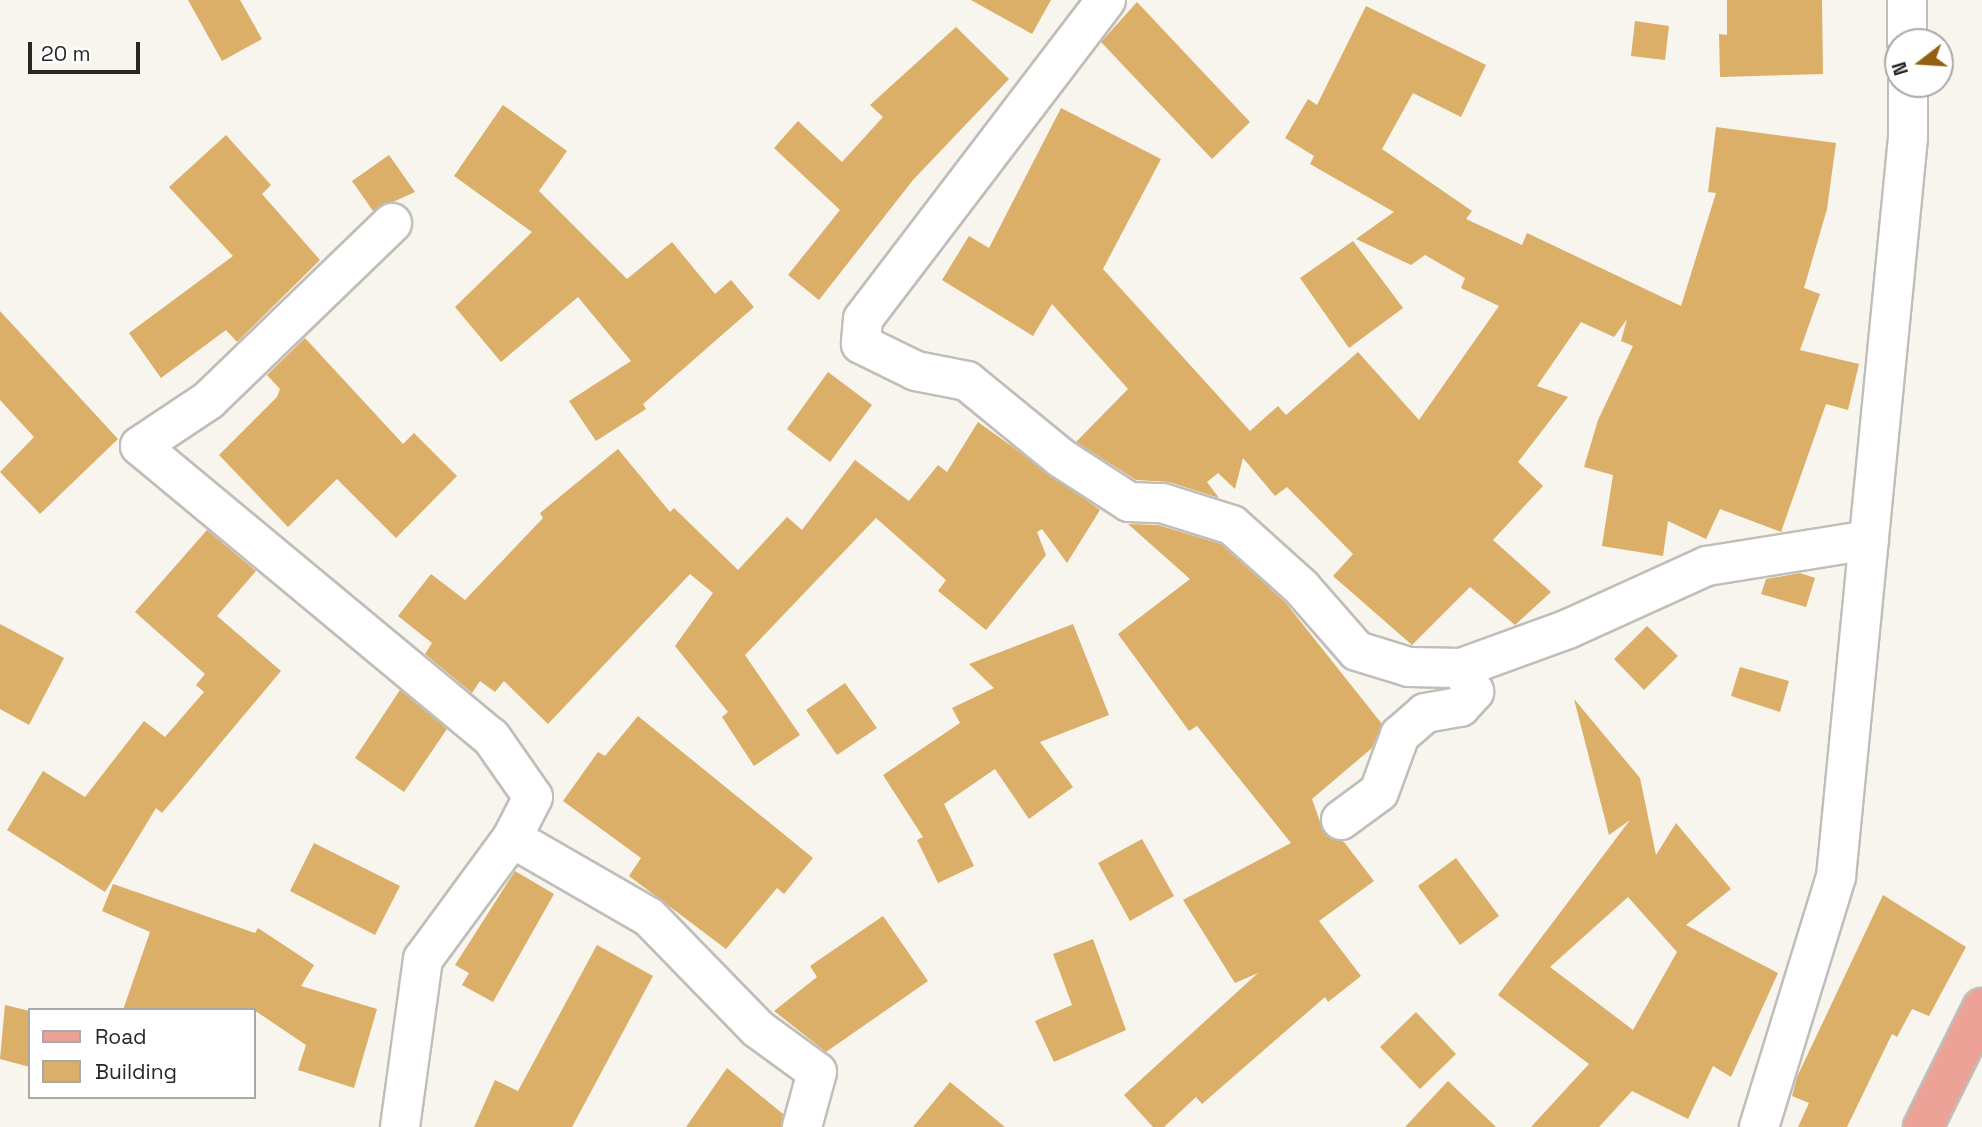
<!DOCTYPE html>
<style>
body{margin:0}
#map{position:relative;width:1982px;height:1127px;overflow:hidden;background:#f8f4ee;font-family:"Space Grotesk",sans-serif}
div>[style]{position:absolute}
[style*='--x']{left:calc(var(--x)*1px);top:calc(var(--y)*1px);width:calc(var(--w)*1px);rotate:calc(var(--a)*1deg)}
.building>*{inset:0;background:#dbaf68}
.roads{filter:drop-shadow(2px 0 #c1bdb8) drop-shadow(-2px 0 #c1bdb8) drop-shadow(0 2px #c1bdb8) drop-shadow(0 -2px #c1bdb8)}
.minor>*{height:38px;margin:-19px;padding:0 19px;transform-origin:19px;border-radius:19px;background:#fff}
.major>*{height:38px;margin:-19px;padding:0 19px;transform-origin:19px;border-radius:19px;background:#eca297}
span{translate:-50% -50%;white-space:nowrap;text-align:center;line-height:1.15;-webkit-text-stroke:5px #fff;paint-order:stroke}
.legend{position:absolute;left:28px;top:1008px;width:228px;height:91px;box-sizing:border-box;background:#fff;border:2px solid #a9a9a7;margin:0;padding:9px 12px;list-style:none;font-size:21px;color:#282724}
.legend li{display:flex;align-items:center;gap:14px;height:35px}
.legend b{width:35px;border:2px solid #a9a9a7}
.north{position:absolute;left:1884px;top:28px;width:70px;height:70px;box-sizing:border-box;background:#fff;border:2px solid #a9a9a7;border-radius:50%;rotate:253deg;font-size:19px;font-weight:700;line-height:28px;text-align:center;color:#282724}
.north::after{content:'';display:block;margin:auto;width:24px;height:32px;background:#936012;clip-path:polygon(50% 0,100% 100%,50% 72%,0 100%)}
.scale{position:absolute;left:28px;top:42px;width:112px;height:32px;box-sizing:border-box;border:4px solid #282724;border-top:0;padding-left:9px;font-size:21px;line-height:24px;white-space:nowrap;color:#282724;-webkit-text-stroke:5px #fff;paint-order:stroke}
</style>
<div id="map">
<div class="building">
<i style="clip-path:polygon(188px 0,240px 0,262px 39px,222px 61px)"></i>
<i style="clip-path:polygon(971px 0,1051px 0,1032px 34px)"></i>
<i style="clip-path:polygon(1727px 0,1822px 0,1823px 74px,1720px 77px,1719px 34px,1727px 35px)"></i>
<i style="clip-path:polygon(1137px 2px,1250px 122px,1212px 159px,1101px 42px)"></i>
<i style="clip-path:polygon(1366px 6px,1486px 65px,1461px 117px,1413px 93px,1382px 149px,1472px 211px,1466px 219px,1522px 245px,1527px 233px,1681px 306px,1716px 193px,1708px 192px,1716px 127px,1836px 143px,1827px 209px,1804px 288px,1820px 294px,1800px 350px,1859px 364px,1848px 410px,1826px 404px,1781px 532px,1720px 509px,1706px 539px,1668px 521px,1663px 556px,1602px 546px,1613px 475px,1584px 467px,1598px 420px,1633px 346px,1621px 341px,1627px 319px,1614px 337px,1581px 322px,1537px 386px,1568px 397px,1518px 462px,1543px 486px,1493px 540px,1551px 592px,1515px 625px,1470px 587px,1412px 645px,1333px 576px,1353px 554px,1287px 487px,1275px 496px,1243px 458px,1235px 489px,1218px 473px,1207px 482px,1219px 498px,1169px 482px,1136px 480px,1076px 442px,1128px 389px,1052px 304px,1033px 336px,942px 280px,969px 236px,989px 248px,1061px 108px,1161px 159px,1103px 269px,1250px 431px,1278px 406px,1286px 415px,1358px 352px,1419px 420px,1499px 306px,1461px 288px,1465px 278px,1425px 255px,1411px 265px,1356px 239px,1394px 212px,1310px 164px,1314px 156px,1285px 138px,1308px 99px,1317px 105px)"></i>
<i style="clip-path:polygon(1635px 21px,1669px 26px,1665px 60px,1631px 56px)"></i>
<i style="clip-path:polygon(956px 27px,1009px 79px,913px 180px,819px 300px,788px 275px,840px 210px,774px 148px,798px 121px,842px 162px,883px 117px,870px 105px)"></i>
<i style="clip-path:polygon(503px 105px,567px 151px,539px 191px,627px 279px,672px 242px,715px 294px,731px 280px,754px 307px,643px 404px,646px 409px,596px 441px,569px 401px,631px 361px,578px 297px,501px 362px,455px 307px,532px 232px,454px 176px)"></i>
<i style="clip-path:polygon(226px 135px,271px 185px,262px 194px,320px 260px,237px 342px,226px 330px,161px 378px,129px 333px,233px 256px,169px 187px)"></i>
<i style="clip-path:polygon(389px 155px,415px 192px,373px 211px,352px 181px)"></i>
<i style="clip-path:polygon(1353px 241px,1403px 308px,1349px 348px,1300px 278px)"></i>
<i style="clip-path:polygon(0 311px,118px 439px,40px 514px,0 472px,34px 437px,0 400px)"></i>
<i style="clip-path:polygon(305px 338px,403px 444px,414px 433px,457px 476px,396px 538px,337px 479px,288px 527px,219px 455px,277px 397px,280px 389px,267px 375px)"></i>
<i style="clip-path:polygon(828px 372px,872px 405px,830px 462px,787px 429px)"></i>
<i style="clip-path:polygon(978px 422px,1100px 510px,1067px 563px,1042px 529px,1037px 532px,1046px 555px,986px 630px,938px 591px,946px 580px,876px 518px,745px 655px,800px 735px,754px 766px,722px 717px,728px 712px,675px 646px,713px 593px,690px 574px,548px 724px,504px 681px,495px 692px,480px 681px,472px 693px,425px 654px,432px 643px,398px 616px,431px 574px,465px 600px,543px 518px,540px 513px,618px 449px,670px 512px,674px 508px,738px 570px,787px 517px,802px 530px,855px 460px,909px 501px,938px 465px,947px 472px)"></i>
<i style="clip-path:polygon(1128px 524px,1158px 525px,1221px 544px,1285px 602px,1382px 724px,1372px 748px,1312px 799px,1324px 833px,1344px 842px,1374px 881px,1319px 921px,1361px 976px,1328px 1002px,1325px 997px,1202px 1104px,1196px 1097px,1164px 1127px,1153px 1127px,1124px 1095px,1258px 973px,1235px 983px,1183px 900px,1291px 843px,1197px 726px,1189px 731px,1118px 634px,1190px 579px)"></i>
<i style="clip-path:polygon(207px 530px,256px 571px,217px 616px,281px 671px,162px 813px,156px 808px,105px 892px,7px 830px,43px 771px,85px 797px,144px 721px,165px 737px,204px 692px,196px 685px,205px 674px,135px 612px)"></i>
<i style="clip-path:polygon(1800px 573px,1815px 578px,1806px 607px,1761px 594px,1766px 579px)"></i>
<i style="clip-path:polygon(0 624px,64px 658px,29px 725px,0 709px)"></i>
<i style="clip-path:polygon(1073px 624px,1109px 715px,1040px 742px,1073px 787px,1029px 819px,995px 769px,944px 804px,974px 866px,938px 883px,917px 840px,923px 837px,883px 775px,960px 723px,952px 708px,994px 688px,969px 664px)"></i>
<i style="clip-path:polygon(1647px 626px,1678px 656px,1644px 690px,1614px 659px)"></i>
<i style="clip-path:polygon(1740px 667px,1789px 681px,1780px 712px,1731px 696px)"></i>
<i style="clip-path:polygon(845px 683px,877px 728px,837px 755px,806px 710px)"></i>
<i style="clip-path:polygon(400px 690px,447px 729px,404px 792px,355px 758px)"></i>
<i style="clip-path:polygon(evenodd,1574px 699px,1640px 778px,1656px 855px,1676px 823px,1731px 889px,1686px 925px,1778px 973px,1731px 1077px,1713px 1066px,1688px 1119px,1632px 1091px,1599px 1127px,1531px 1127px,1589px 1064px,1498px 995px,1630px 820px,1609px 835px,1574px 699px,1628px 897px,1677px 952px,1633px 1030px,1550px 967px,1628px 897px)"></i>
<i style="clip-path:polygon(638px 716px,813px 858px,784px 894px,777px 888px,726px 949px,629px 876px,641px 858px,563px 801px,598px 752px,605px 756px)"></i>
<i style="clip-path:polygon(1142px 839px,1174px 896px,1130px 921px,1098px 863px)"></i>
<i style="clip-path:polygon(314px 843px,400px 886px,375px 935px,290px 891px)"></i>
<i style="clip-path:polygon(1456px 858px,1499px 916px,1460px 945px,1418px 886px)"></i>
<i style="clip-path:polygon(515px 871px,554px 894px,493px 1002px,462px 985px,469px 973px,455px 965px)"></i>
<i style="clip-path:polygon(113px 884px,255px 933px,258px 928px,314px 965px,301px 986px,377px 1009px,354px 1088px,298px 1070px,306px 1045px,254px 1010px,123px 1010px,150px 932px,102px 911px)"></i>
<i style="clip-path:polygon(1883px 895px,1966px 947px,1929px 1016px,1912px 1009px,1897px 1037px,1892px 1034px,1847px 1127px,1798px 1127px,1809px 1103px,1792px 1096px,1797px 1077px)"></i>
<i style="clip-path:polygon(883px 916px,928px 981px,826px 1052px,774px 1011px,817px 977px,810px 966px)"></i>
<i style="clip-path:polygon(1093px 939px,1126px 1030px,1054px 1062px,1035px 1021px,1072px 1005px,1053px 954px)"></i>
<i style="clip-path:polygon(597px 945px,653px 976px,572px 1127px,474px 1127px,495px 1080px,518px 1091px)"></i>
<i style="clip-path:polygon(5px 1005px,30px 1011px,30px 1067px,0 1059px)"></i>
<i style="clip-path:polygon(1416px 1012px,1456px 1054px,1420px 1089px,1380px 1047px)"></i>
<i style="clip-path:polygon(727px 1068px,783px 1114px,781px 1127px,686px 1127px)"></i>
<i style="clip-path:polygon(1448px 1081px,1496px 1127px,1405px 1127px)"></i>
<i style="clip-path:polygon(950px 1082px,1005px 1127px,913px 1127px)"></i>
</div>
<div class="roads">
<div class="minor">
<i style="--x:1106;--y:0;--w:401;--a:127.3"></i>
<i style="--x:863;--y:319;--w:25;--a:95"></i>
<i style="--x:861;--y:344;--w:61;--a:26.1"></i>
<i style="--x:916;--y:371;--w:52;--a:11.1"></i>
<i style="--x:967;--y:381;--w:122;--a:39.3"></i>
<i style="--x:1061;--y:458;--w:81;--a:32.9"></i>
<i style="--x:1129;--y:502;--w:33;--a:2"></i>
<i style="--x:1162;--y:503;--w:73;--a:17.4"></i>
<i style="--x:1232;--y:525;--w:93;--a:41.9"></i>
<i style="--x:1301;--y:587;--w:85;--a:48.8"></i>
<i style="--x:1357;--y:651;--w:54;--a:17.1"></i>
<i style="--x:1409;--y:667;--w:52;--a:1.1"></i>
<i style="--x:1461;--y:668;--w:114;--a:-20"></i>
<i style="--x:1568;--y:629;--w:153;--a:-24.4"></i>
<i style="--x:1707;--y:566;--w:164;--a:-9.1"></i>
<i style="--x:1907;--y:0;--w:42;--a:90"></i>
<i style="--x:392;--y:223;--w:255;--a:136"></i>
<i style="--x:209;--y:400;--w:83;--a:146.3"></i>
<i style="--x:140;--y:446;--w:456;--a:39.7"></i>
<i style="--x:491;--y:737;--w:73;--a:55"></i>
<i style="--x:533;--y:797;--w:46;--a:117.1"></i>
<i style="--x:512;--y:838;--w:150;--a:126.3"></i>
<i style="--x:423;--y:959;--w:170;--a:97.8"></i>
<i style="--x:1341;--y:820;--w:47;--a:-36.4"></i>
<i style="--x:1379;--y:792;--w:61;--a:-69.8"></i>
<i style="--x:1400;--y:735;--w:33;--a:-41"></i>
<i style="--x:1425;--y:713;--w:36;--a:-10"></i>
<i style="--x:1460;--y:707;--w:21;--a:-47"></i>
<i style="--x:1474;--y:692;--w:27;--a:-118"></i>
<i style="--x:512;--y:838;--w:158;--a:30"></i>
<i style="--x:649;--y:917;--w:156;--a:45.8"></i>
<i style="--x:758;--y:1029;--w:73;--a:36.1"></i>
<i style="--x:817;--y:1072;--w:57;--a:105.3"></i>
<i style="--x:1759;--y:1127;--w:262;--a:-72.9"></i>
<i style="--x:1836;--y:877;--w:743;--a:-84.44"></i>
<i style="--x:1908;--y:137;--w:53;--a:-90"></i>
</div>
<div class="major">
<i style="--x:1923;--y:1127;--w:133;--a:-63.6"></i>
</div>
</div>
<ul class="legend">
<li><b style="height:9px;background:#eca297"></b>Road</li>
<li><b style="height:19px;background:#dbaf68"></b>Building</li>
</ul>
<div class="north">N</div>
<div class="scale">20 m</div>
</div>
